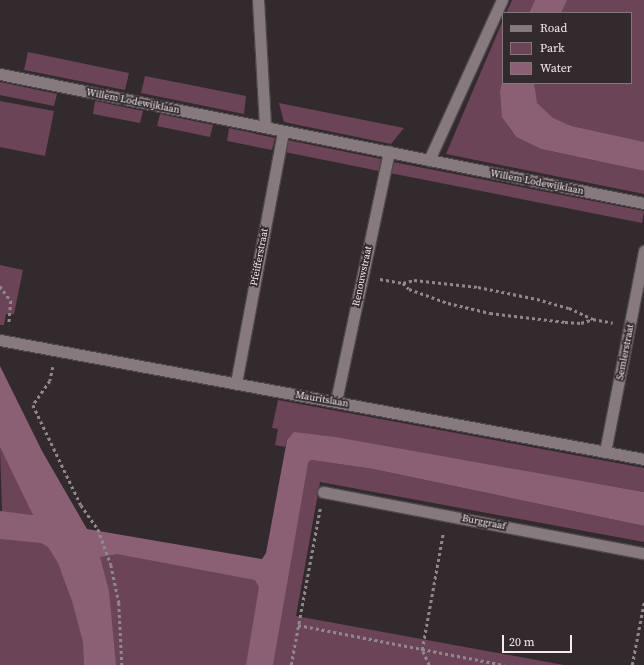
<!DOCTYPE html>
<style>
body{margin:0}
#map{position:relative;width:644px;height:665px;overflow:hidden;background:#332a2e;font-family:"Source Serif 4",serif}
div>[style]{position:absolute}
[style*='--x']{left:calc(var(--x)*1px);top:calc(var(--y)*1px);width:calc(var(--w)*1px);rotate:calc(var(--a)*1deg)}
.green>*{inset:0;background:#6b4457}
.water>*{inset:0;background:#8b6074}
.path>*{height:2.5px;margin-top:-1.25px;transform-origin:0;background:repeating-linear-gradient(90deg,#90888b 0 3px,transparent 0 6px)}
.roads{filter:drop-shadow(1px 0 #4f474a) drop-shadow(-1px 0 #4f474a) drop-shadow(0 1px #4f474a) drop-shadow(0 -1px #4f474a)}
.minor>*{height:11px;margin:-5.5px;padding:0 5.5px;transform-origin:5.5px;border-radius:5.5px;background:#867a7f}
span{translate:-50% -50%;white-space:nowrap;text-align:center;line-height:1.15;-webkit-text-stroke:3.5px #332a2e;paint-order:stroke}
.street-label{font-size:10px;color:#f3ecef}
.legend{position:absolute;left:502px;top:12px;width:130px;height:72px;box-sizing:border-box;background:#332a2e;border:1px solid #80787b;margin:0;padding:5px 7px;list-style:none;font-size:12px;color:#f3ecef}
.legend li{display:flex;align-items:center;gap:8px;height:20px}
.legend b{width:20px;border:1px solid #80787b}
.scale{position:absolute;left:502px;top:635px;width:70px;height:18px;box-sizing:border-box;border:2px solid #f3ecef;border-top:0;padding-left:5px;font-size:12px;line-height:14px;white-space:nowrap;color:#f3ecef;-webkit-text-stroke:3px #332a2e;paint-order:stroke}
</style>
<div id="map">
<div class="green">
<i style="clip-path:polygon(512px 0,535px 0,529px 13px,506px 13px)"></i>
<i style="clip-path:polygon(558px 0,644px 0,644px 156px,554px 145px,522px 83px,631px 83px,631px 13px,552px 13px)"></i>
<i style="clip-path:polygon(503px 20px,503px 76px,500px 91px,508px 126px,516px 137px,541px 149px,644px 171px,644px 194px,446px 154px)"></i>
<i style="clip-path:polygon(28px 52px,129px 73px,125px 90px,24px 70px)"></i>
<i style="clip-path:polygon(145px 76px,246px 96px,244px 114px,141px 93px)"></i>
<i style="clip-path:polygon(0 82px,57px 94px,54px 106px,0 95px)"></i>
<i style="clip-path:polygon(0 101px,54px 111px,45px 156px,0 147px)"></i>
<i style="clip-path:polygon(95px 101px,143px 111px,140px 123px,93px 114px)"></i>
<i style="clip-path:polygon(279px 103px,404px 128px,391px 144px,284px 122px)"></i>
<i style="clip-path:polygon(160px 114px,213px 125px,210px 137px,157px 126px)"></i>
<i style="clip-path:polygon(229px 128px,275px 138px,272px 150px,227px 141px)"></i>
<i style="clip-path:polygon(287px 140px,381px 159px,379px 171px,285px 152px)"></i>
<i style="clip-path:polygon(393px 162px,644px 211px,642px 223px,390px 173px)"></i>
<i style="clip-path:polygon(0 265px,23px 270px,14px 314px,6px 314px,4px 325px,0 325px)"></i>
<i style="clip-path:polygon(278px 400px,644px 468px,644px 492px,319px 435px,287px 440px,285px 447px,275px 445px,278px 429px,272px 428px)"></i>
<i style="clip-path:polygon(0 447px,30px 505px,33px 515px,2px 512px)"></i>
<i style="clip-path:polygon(311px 460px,373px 469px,644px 526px,644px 542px,320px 482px,296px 616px,564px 665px,0 665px,0 530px,261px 580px,308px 463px)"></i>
</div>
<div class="water">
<i style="clip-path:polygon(535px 0,567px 0,561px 13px,529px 13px)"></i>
<i style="clip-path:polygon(503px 76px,503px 83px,534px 83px,537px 103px,553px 118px,571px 126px,644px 142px,644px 171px,541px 149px,516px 137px,502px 117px,500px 91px)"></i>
<i style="clip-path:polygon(0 366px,42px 451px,87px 529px,262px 559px,266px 553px,287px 440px,294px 432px,335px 437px,644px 492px,644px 526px,373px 469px,311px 460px,308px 463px,273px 665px,246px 665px,259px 587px,255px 580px,117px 554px,100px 557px,109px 591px,116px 665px,84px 665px,83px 642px,72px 601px,58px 563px,48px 547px,41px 543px,0 539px,0 511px,33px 515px,0 447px)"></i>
</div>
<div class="path">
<i style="--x:380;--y:279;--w:23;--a:10"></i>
<i style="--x:403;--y:283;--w:11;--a:-15"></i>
<i style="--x:414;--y:280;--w:64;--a:6.2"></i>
<i style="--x:478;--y:287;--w:60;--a:11.5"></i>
<i style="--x:537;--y:299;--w:33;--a:16"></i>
<i style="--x:569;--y:308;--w:26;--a:25"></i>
<i style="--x:593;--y:319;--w:20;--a:11"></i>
<i style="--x:403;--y:283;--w:8;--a:45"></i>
<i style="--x:409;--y:289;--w:41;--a:19.7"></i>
<i style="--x:448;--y:303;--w:43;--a:13.4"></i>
<i style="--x:490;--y:313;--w:76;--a:6.8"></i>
<i style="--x:565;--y:322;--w:16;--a:4"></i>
<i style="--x:581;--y:323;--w:13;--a:-18"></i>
<i style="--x:0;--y:286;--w:19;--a:54"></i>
<i style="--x:11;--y:301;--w:24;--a:95"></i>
<i style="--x:53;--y:367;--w:14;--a:102"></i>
<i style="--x:50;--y:381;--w:29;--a:125"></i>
<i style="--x:33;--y:405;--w:111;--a:64.4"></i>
<i style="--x:81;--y:505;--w:29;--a:55"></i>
<i style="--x:98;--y:529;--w:38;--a:70"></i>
<i style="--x:111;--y:565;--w:39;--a:78"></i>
<i style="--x:119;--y:603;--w:62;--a:87.2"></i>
<i style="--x:298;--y:625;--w:210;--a:11"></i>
<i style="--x:291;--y:665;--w:160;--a:-79.5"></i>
<i style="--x:429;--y:665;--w:17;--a:-115"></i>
<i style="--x:422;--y:650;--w:119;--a:-79.8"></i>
<i style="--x:632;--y:665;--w:64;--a:-79.2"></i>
</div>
<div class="roads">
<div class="minor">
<i style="--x:258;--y:0;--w:127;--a:86.8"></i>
<i style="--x:0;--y:74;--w:657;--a:11.33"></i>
<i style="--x:429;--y:160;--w:176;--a:-65.5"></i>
<i style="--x:0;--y:340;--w:655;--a:10.47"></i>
<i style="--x:236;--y:383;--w:256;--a:-79.4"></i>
<i style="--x:336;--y:401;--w:255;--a:-78"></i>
<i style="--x:605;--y:452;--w:205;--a:-79"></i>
<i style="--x:323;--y:492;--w:327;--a:10.8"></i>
</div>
</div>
<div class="street-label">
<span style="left:133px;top:101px;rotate:11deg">Willem Lodewijklaan</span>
<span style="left:537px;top:182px;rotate:11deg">Willem Lodewijklaan</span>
<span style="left:259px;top:257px;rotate:-79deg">Pfeifferstraat</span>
<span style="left:362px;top:276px;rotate:-78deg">Renouwstraat</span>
<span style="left:625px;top:352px;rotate:-79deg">Semlerstraat</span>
<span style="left:322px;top:399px;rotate:10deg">Mauritslaan</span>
<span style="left:484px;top:522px;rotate:11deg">Burggraaf</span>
</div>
<ul class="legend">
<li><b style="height:5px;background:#867a7f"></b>Road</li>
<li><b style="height:11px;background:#6b4457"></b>Park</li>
<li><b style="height:11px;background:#8b6074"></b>Water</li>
</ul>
<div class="scale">20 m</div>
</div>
